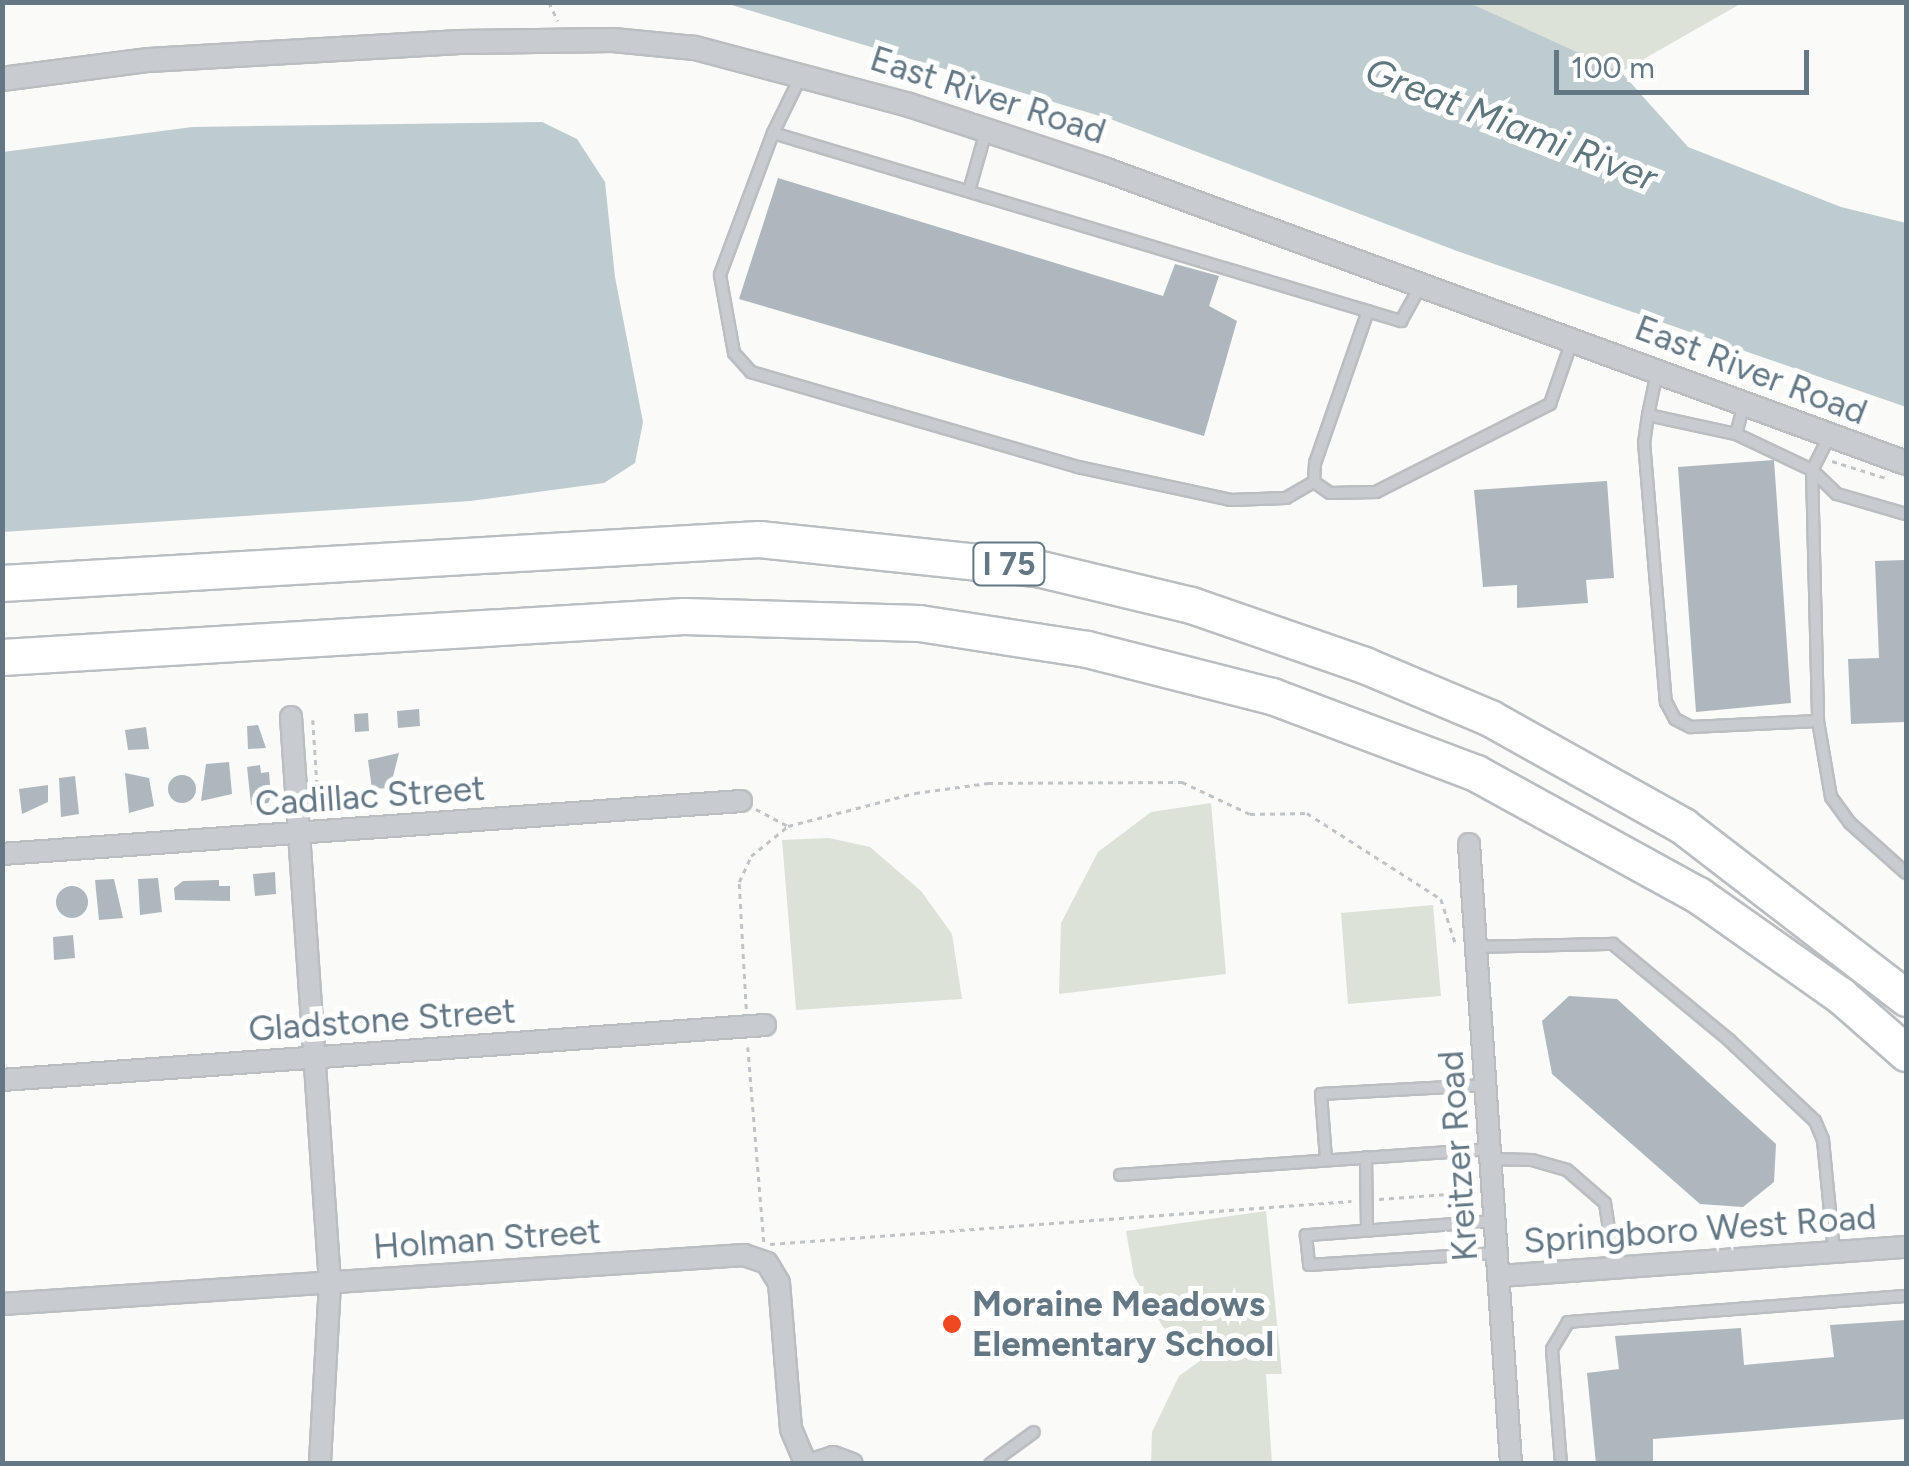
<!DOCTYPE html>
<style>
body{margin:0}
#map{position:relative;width:1909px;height:1466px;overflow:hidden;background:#fafaf8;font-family:Figtree,sans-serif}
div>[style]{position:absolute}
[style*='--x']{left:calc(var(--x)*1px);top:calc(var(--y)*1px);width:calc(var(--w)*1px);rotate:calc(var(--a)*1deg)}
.green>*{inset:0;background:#dce2d8}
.water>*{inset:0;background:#becbcf}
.building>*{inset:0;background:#aeb7bd}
.round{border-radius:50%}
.path>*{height:2.5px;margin-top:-1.25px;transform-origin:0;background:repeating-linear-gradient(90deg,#c1c4c6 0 5px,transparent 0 10px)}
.roads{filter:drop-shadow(2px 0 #babec1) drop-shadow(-2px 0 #babec1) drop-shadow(0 2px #babec1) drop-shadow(0 -2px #babec1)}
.service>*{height:10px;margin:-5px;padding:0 5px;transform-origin:5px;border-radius:5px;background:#c8ccd0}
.minor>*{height:20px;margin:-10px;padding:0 10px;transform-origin:10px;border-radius:10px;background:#c8ccd0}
.tertiary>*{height:22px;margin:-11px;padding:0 11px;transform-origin:11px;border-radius:11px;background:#c8ccd0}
.motorway>*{height:35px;margin:-17.5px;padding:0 17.5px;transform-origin:17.5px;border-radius:17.5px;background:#fff}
.dots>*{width:28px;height:28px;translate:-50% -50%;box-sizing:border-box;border:5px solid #fff;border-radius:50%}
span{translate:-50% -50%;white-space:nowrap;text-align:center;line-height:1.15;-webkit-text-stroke:10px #fff;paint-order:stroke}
.shield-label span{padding:2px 8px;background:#fff;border:2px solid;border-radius:8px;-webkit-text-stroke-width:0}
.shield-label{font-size:32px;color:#637785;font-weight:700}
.street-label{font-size:35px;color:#637785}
.poi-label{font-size:35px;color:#637785;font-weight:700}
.left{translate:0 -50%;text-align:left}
.water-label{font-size:38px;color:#5e767e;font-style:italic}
.frame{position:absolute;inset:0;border:5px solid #637785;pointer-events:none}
.scale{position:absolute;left:1554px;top:50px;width:255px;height:45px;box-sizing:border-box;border:5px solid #637785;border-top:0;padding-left:12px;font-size:30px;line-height:35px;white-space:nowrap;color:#637785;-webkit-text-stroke:8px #fff;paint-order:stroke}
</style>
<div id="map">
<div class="green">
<i style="clip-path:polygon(1470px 3px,1742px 3px,1621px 72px)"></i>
<i style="clip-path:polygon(1211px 803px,1226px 974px,1059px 994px,1061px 923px,1098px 852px,1151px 812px)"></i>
<i style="clip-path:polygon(829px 838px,870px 847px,921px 891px,952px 934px,962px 999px,796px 1010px,782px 840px)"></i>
<i style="clip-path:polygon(1433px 905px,1441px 996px,1348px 1004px,1341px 913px)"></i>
<i style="clip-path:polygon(1266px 1211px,1282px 1374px,1266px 1374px,1272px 1463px,1151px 1463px,1152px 1432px,1179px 1376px,1204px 1358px,1163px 1327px,1134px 1276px,1126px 1231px)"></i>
</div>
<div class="water">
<i style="clip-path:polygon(725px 3px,1470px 3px,1621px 72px,1688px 147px,1841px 207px,1906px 223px,1906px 407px,1457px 251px,1113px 120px)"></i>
<i style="clip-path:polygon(542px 122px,577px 139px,605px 182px,615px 277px,643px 422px,635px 463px,604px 483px,470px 501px,3px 532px,3px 152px,192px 127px)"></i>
</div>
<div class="building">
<i style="clip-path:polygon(778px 178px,1163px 296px,1175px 264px,1219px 276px,1209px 306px,1237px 321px,1204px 436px,739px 299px)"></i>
<i style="clip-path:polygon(1774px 460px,1791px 703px,1696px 712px,1678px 467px)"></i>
<i style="clip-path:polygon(1607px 481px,1614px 578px,1586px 580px,1588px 603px,1517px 608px,1517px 585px,1483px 587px,1474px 490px)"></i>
<i style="clip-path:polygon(1906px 560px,1906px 722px,1851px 724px,1848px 659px,1879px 658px,1875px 561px)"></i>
<i style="clip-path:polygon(419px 709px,420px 726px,398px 728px,397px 711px)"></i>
<i style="clip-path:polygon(368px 713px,369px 731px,355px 732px,354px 714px)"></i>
<i style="clip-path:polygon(258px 725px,266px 748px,248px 749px,247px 726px)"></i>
<i style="clip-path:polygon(146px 727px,149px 749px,128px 750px,125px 730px)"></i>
<i style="clip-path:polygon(399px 753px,390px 788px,372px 789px,368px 760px)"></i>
<i style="clip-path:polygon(229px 762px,232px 794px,201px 801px,206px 764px)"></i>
<i style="clip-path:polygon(260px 765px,261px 773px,269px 772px,271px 797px,268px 803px,251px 805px,247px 767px)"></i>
<i style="clip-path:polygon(125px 773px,149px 778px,154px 806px,129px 813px)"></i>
<i class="round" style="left:168px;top:775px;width:28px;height:28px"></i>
<i style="clip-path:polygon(75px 776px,79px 814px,61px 817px,59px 778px)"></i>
<i style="clip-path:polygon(48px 785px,48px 802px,22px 814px,19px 789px)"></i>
<i style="clip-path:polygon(275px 872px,276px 894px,255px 896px,253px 874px)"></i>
<i style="clip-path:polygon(158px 878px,162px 912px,140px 915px,138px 879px)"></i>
<i style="clip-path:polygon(114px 879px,123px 918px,99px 920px,95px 880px)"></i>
<i style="clip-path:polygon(219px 880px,219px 886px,230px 886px,230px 901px,175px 900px,174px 888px,183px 881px)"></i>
<i class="round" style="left:56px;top:886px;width:32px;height:32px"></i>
<i style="clip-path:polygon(73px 935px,75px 958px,54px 960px,53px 937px)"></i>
<i style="clip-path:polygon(1569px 996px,1617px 999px,1776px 1144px,1774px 1182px,1743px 1207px,1700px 1204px,1552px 1074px,1542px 1021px)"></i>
<i style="clip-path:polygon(1906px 1320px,1906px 1419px,1653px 1439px,1653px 1461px,1596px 1464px,1587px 1373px,1619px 1369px,1615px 1336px,1741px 1328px,1744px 1365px,1834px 1357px,1830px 1325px)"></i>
</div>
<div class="path">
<i style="--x:549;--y:2;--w:21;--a:65"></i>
<i style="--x:1832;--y:461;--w:57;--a:17.5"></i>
<i style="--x:313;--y:720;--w:94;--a:86.3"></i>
<i style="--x:756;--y:809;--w:36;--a:28"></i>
<i style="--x:746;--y:1009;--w:127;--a:-93.2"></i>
<i style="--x:739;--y:882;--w:29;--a:-65"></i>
<i style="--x:751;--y:856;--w:48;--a:-39"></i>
<i style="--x:788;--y:826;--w:131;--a:-14.6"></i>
<i style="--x:915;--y:793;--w:74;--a:-7.8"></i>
<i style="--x:988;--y:783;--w:194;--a:-0.3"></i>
<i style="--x:1182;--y:782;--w:75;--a:25.2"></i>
<i style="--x:1250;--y:814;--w:57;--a:-1"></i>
<i style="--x:1307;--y:813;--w:159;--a:32.7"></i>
<i style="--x:1441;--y:899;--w:48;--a:71.9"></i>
<i style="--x:748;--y:1047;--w:197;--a:85.3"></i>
<i style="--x:1379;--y:1199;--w:96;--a:-4.2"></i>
<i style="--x:770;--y:1244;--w:583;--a:-4.23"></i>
</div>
<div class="roads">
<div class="service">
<i style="--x:800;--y:78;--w:61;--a:116.1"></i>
<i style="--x:773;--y:133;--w:656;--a:16.67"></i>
<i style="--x:1401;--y:321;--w:41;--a:-60.9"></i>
<i style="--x:773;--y:133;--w:152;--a:110.5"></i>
<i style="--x:720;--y:275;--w:79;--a:79.8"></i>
<i style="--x:734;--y:353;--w:25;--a:48"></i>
<i style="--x:751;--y:372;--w:341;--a:16.2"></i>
<i style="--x:1078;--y:467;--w:156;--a:12.2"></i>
<i style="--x:1230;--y:500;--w:56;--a:-2"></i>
<i style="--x:1286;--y:498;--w:32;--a:-30"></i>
<i style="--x:969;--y:191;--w:62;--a:-74.2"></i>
<i style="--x:1368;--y:311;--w:161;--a:109.2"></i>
<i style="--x:1315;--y:463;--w:19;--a:93"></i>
<i style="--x:1314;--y:482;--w:19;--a:35"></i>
<i style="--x:1330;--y:493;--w:46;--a:-1.2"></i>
<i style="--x:1376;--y:492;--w:195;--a:-26.8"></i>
<i style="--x:1550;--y:404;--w:67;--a:-70.8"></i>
<i style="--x:1657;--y:372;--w:44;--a:101.8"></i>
<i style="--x:1648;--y:415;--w:90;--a:12.2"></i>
<i style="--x:1736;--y:434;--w:30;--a:-75"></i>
<i style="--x:1648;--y:415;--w:27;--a:98"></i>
<i style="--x:1644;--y:442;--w:261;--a:85.2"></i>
<i style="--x:1666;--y:702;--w:19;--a:62"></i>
<i style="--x:1675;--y:719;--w:18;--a:27"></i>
<i style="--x:1691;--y:727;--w:127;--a:-2.7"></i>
<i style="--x:1736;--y:434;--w:84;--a:25.3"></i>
<i style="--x:1812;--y:470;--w:35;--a:44"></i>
<i style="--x:1837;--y:494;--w:72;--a:16.2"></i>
<i style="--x:1829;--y:437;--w:37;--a:117"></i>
<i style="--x:1812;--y:470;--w:251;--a:88.6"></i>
<i style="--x:1818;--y:721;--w:77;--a:80.3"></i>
<i style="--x:1831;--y:797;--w:32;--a:54"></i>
<i style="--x:1850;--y:823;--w:75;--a:41.8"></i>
<i style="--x:1477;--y:947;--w:136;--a:-1.3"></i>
<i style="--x:1613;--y:944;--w:151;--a:39.6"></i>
<i style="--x:1729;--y:1040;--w:118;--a:43.3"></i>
<i style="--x:1815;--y:1121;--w:21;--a:67"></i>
<i style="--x:1823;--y:1140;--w:113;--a:84.4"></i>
<i style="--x:1366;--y:1157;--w:73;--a:89.2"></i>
<i style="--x:1326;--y:1159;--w:65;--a:-94.4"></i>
<i style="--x:1321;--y:1094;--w:164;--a:-3.1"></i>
<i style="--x:1491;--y:1159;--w:41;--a:1.4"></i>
<i style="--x:1532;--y:1160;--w:36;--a:16"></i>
<i style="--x:1567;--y:1170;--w:50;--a:41"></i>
<i style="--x:1605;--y:1203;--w:66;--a:81.3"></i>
<i style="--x:1120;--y:1175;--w:371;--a:-4"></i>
<i style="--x:1494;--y:1221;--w:189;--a:175.7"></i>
<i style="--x:1306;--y:1235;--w:30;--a:84"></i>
<i style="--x:1309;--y:1265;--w:188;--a:-3.7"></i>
<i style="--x:990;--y:1464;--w:54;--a:-36"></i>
<i style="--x:1561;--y:1464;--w:115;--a:-94.5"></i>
<i style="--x:1552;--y:1349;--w:31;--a:-59"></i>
<i style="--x:1568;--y:1322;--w:339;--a:-4.4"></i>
</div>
<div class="minor">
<i style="--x:291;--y:717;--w:567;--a:86.06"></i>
<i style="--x:330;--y:1283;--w:181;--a:93.2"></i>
<i style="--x:1469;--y:844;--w:621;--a:86.12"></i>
<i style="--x:2;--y:854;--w:741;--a:-4.1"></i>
<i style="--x:2;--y:1080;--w:765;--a:-4.12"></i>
<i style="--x:1499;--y:1276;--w:408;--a:-4.1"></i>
<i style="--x:2;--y:1304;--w:744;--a:-3.78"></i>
<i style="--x:744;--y:1255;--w:24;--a:19"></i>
<i style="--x:767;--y:1263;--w:23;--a:59"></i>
<i style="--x:779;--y:1283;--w:146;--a:85.3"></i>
<i style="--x:791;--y:1429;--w:38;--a:67"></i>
<i style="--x:812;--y:1464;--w:22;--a:-18"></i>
<i style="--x:833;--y:1457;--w:20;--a:20"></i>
</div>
<div class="tertiary">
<i style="--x:2;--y:79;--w:148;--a:-7.4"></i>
<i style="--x:149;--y:60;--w:311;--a:-3.3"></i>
<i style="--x:459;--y:42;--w:154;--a:-0.7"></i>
<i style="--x:613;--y:40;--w:82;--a:5.6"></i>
<i style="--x:695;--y:48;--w:221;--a:14.9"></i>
<i style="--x:909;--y:105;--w:202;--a:18.2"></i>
<i style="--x:1101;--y:168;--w:857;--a:20.13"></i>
</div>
<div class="motorway">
<i style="--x:2;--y:583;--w:758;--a:-3.33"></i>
<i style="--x:759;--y:539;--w:280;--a:6"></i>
<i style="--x:1037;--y:568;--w:158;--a:13.5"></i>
<i style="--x:1191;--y:605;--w:183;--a:19.1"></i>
<i style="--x:1364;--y:665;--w:137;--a:22.8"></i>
<i style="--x:1490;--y:718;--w:221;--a:29.2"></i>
<i style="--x:1683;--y:826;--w:282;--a:37.6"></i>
<i style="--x:2;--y:657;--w:683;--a:-3.44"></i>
<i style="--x:684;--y:616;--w:235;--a:1.7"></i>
<i style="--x:919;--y:623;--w:170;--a:8.8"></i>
<i style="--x:1087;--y:649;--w:191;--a:14.3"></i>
<i style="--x:1272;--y:696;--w:218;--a:20.7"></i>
<i style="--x:1476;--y:773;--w:253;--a:28.8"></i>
<i style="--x:1698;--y:895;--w:174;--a:35.2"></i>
<i style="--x:1840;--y:995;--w:88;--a:41.3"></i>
</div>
</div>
<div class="dots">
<i style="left:952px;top:1324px;background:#f04921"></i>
</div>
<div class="shield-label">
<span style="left:1009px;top:564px">I 75</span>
</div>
<div class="street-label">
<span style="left:988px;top:95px;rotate:18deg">East River Road</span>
<span style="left:1751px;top:370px;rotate:21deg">East River Road</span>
<span style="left:370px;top:796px;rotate:-4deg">Cadillac Street</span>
<span style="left:382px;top:1020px;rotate:-4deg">Gladstone Street</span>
<span style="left:1458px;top:1156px;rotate:-94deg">Kreitzer Road</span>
<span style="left:1700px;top:1229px;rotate:-4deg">Springboro West Road</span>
<span style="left:487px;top:1239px;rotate:-4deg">Holman Street</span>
</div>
<div class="poi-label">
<span class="left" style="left:972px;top:1324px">Moraine Meadows<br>Elementary School</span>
</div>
<div class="water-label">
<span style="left:1511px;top:125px;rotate:21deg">Great Miami River</span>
</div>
<div class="frame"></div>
<div class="scale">100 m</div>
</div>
